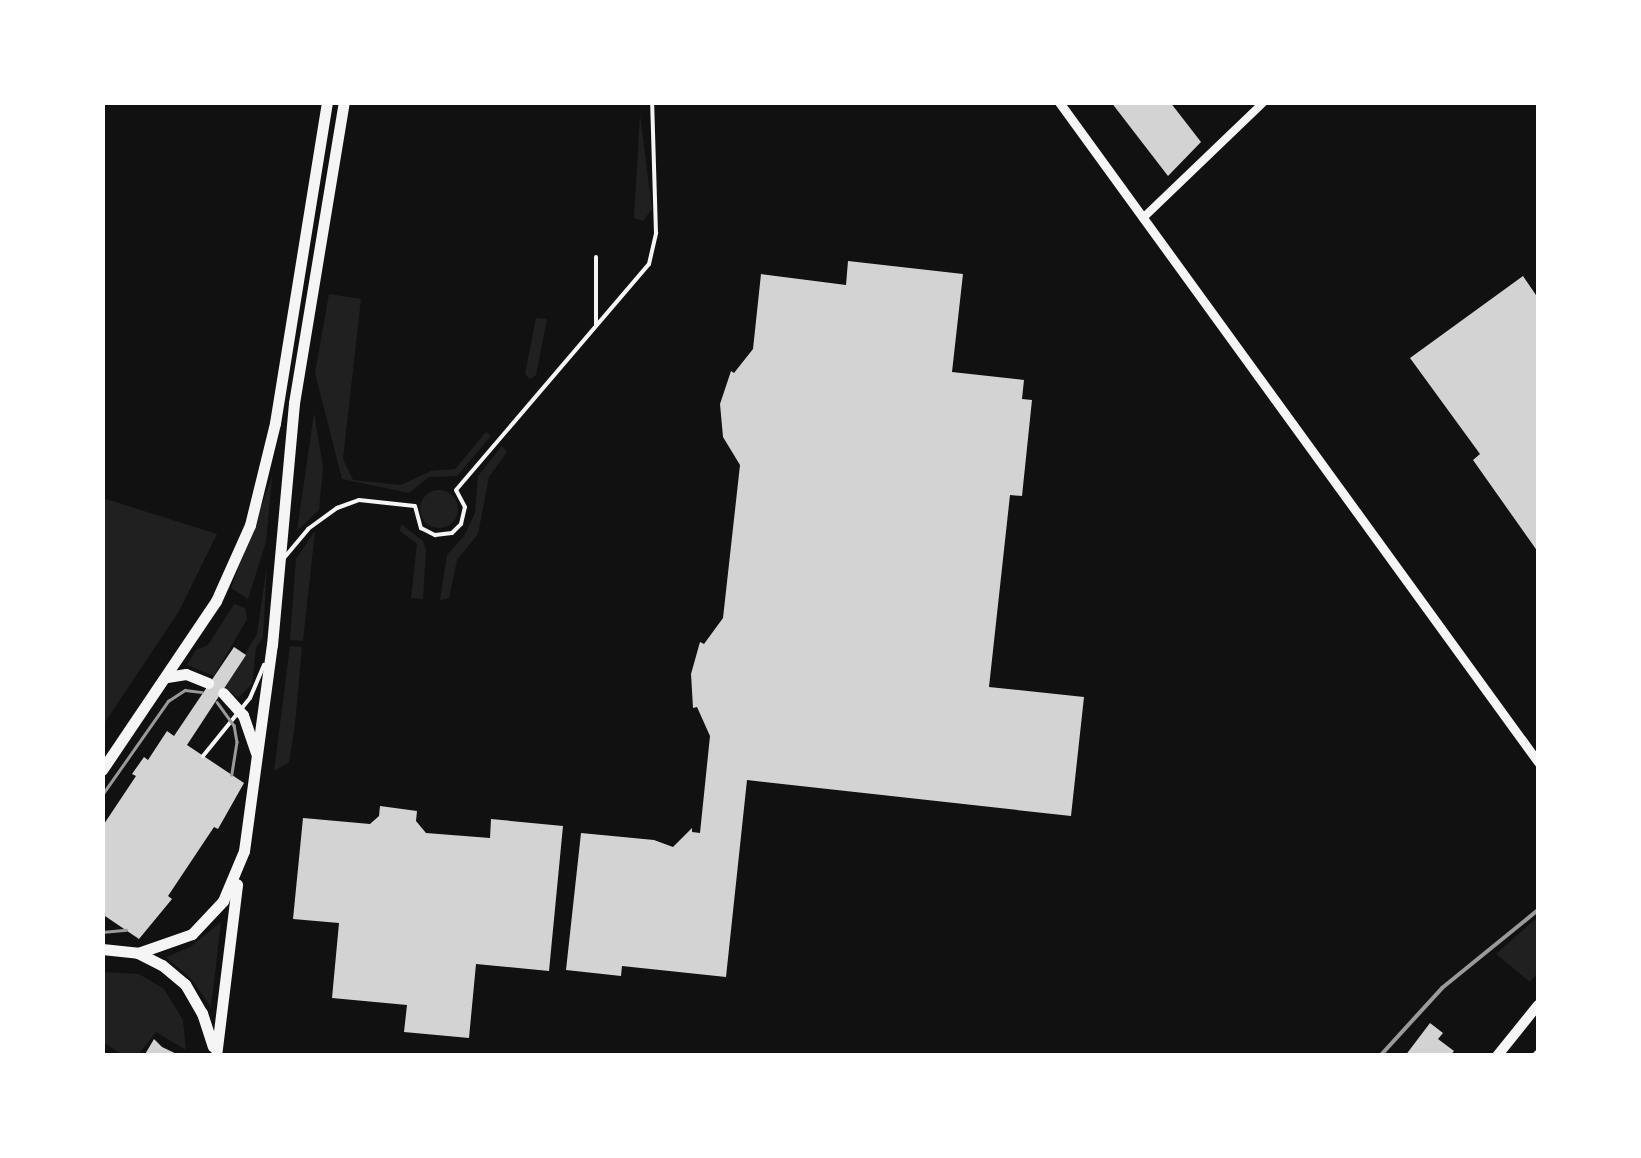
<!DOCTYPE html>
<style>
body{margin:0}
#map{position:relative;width:1641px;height:1158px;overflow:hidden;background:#111;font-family:Figtree,sans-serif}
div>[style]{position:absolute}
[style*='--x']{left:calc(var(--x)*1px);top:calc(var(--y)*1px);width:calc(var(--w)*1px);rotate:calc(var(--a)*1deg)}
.green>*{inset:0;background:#202020}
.round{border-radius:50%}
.building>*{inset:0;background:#d3d3d3}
.service>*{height:4px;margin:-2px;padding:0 2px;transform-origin:2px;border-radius:2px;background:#f5f5f5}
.minor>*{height:8px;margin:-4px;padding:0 4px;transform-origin:4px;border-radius:4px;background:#f5f5f5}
.tertiary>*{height:9px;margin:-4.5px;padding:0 4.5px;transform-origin:4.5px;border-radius:4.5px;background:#f5f5f5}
.secondary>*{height:10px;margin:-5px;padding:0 5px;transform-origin:5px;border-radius:5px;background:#f5f5f5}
.primary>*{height:11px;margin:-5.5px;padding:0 5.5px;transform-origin:5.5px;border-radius:5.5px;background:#f5f5f5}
.tram>*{height:2.5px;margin:-1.25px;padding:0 1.25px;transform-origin:1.25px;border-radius:1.25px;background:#9a9a9a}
.rail>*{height:4px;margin:-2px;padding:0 2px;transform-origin:2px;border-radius:2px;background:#9a9a9a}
span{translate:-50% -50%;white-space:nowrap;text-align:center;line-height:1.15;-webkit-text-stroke:8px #fff;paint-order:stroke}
.frame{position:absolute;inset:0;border:105px solid #fff;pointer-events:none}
</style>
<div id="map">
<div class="green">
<i style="clip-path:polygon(640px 115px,652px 209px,643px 221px,634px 218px)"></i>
<i style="clip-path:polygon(329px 294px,361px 299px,343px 459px,353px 480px,401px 485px,431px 471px,455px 469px,486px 432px,491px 436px,457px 476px,429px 477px,409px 493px,342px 479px,315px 373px)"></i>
<i style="clip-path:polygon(536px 318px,547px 319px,536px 375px,530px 379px,525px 374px)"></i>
<i style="clip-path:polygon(314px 413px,323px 467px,319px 510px,297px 531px)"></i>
<i style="clip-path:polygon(502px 446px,507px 452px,489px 477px,478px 534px,457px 560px,449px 598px,440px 600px,447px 555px,464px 536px,475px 513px,478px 476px)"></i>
<i style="clip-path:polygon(272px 477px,266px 542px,248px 599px,231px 588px)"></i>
<i class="round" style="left:420px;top:490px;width:38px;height:38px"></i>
<i style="clip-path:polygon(103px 498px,217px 534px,179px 611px,103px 725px)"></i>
<i style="clip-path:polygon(401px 524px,423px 541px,426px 550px,423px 599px,411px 598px,417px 544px,400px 531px)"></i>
<i style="clip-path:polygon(315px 531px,303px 641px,290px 640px,296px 559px)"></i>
<i style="clip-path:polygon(267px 565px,263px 637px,256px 648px,252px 684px,238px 698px,225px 687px,257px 634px)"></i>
<i style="clip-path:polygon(234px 604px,245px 608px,247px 619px,214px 676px,187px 665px,196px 650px,208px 645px)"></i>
<i style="clip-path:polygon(290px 646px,302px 647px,295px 724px,289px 762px,274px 771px)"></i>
<i style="clip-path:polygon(1538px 917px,1538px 972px,1530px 982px,1496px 954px)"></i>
<i style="clip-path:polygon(221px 922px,211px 1007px,192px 980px,166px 957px,190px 947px)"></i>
<i style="clip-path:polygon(103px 972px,139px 974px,164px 989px,183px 1020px,186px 1050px,156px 1032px,138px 1055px,123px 1055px,103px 1042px)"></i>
</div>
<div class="building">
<i style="clip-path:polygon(1111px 102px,1170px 102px,1201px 142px,1168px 176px)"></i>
<i style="clip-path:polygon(848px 261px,963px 274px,952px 372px,1024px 380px,1022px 399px,1032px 400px,1022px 496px,1010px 495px,989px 687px,1084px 697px,1071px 816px,747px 780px,726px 977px,622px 966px,621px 976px,566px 970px,581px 833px,654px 840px,673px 847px,692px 828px,692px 832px,700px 833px,710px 736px,697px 707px,693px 708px,691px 674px,700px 642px,704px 644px,723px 618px,740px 465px,723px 437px,720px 404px,731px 371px,734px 373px,753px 349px,761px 274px,846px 285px)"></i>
<i style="clip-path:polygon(1523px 276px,1538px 298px,1538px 552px,1473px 460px,1480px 454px,1410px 358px)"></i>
<i style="clip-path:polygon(234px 647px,246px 655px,187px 745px,244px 783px,218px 829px,214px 827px,168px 896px,172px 899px,139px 939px,102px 914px,102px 827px,136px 776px,132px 774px,144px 757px,148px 760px,167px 731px,174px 736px)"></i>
<i style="clip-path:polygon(380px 806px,417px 811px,416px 821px,426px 833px,490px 838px,491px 819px,563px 826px,549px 971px,476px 964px,469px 1038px,404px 1032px,407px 1005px,332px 998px,339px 923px,293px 919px,303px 818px,370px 824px,379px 816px)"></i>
<i style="clip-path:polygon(1430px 1023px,1443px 1033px,1438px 1039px,1454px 1051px,1450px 1056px,1405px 1056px)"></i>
<i style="clip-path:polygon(154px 1039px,162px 1047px,181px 1056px,144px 1056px)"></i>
</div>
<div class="service">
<i style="--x:596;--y:325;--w:68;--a:-90"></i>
<i style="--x:284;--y:558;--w:38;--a:-50"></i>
<i style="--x:308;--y:529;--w:36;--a:-36"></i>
<i style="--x:337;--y:508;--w:23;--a:-20"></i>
<i style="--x:359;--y:500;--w:56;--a:6.1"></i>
<i style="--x:415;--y:506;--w:23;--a:75"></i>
<i style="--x:421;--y:528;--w:16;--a:27"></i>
<i style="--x:435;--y:535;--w:17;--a:-7"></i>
<i style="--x:452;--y:533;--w:13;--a:-45"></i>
<i style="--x:461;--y:524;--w:17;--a:-77"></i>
<i style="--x:465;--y:507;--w:19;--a:-118"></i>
<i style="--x:456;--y:490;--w:297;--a:-49.5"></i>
<i style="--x:649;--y:264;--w:32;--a:-77"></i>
<i style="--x:656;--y:233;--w:131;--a:-91.7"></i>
<i style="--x:203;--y:756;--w:75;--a:-51"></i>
<i style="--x:250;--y:698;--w:36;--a:-67"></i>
</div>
<div class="minor">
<i style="--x:1143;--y:218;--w:168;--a:-43.8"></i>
</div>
<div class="tertiary">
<i style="--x:1059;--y:102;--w:816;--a:54.03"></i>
</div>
<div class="secondary">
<i style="--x:1497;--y:1056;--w:65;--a:-51.2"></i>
<i style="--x:1538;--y:1056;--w:1;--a:-90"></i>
</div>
<div class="primary">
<i style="--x:167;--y:677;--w:19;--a:-9"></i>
<i style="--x:186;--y:674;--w:24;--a:22"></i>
<i style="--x:223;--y:693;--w:30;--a:48"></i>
<i style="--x:243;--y:715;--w:40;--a:71.1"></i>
<i style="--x:102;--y:770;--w:204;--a:-56"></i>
<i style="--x:216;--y:601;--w:83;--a:-65.9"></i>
<i style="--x:250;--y:525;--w:105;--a:-76.2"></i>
<i style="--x:275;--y:423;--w:325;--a:-80.8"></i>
<i style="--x:102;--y:949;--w:36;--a:6"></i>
<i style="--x:138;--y:953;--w:57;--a:-19.4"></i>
<i style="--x:192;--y:934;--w:45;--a:-46.8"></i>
<i style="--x:223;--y:901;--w:54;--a:-67.2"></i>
<i style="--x:244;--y:851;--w:208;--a:-82.3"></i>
<i style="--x:272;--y:645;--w:243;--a:-84.8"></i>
<i style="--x:294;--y:403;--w:305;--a:-80.6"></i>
<i style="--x:138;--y:953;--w:27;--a:27"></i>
<i style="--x:162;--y:965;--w:30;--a:40"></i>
<i style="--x:185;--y:984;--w:34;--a:60"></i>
<i style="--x:202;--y:1013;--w:35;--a:72"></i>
<i style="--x:216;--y:1056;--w:173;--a:-83"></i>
</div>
<div class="tram">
<i style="--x:217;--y:702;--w:29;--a:54"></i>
<i style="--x:234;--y:725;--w:17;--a:80"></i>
<i style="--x:237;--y:742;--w:33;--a:99"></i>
<i style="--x:102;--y:795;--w:115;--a:-54.9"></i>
<i style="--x:168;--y:701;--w:20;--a:-33"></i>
<i style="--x:185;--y:690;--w:17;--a:7"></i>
<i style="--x:102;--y:932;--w:24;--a:-5"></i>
</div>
<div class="rail">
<i style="--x:1380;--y:1056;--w:92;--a:-47.6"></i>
<i style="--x:1442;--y:988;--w:124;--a:-39.1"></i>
</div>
<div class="frame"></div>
</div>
